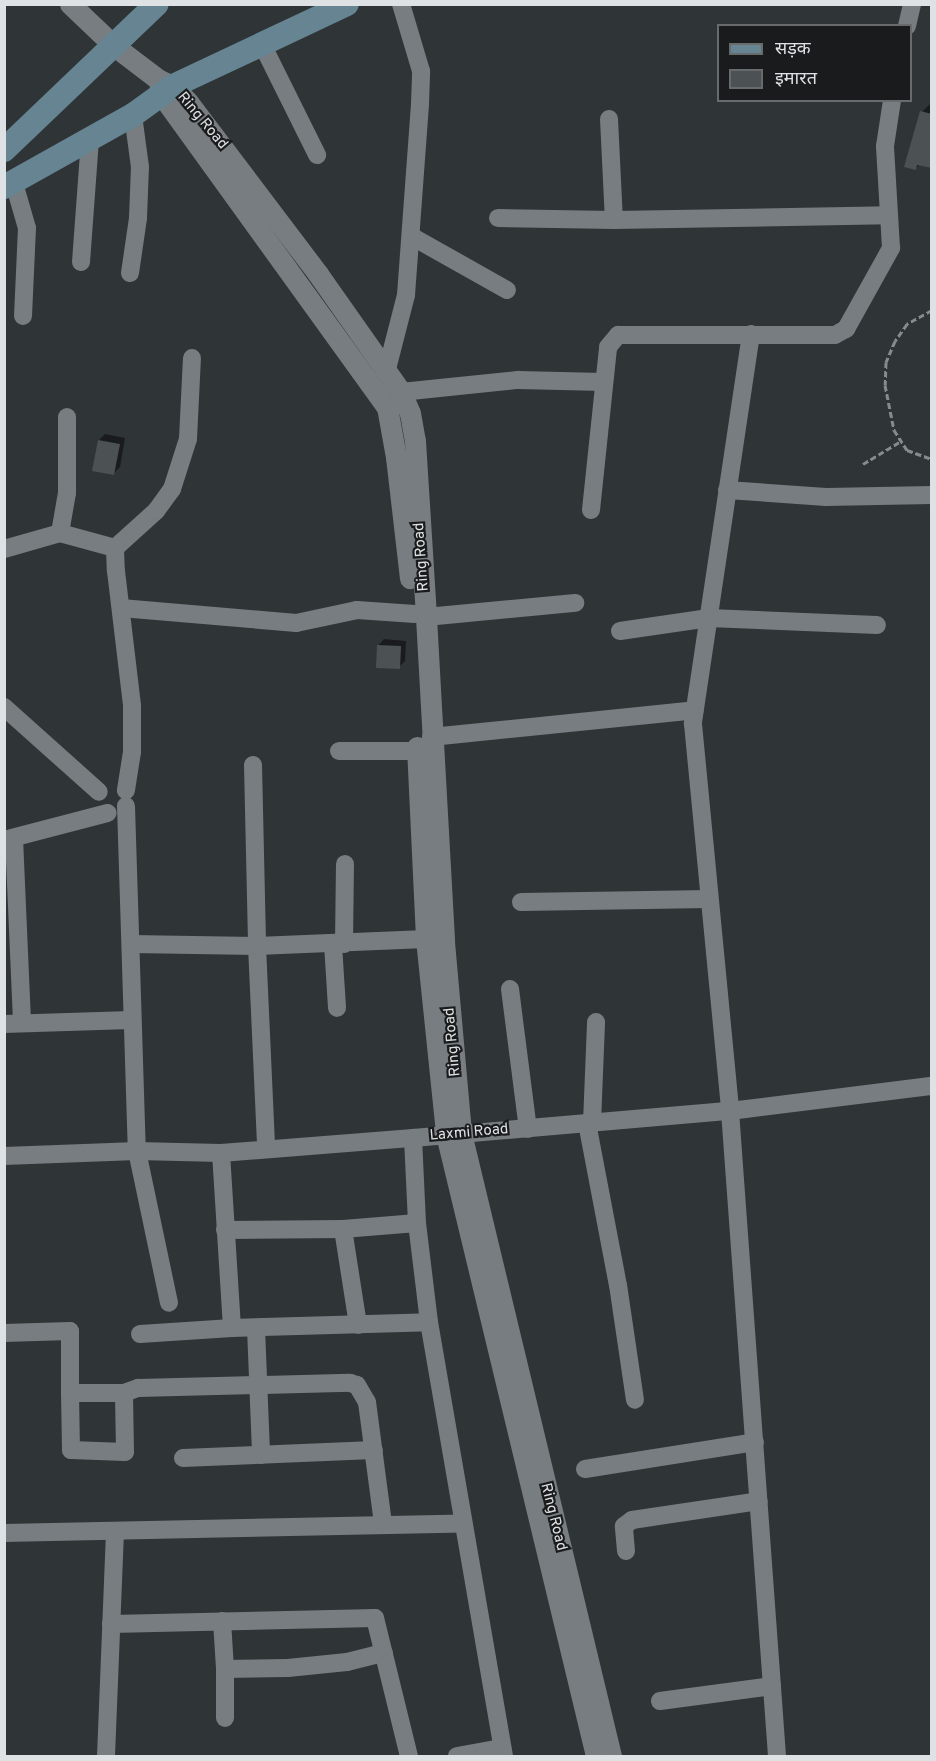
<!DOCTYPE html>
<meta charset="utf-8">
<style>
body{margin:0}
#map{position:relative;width:936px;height:1761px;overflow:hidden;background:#2f3436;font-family:Overpass,"Noto Sans Devanagari",sans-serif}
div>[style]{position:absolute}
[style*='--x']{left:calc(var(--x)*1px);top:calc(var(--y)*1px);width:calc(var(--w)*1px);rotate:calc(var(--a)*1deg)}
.shadow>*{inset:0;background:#0007}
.building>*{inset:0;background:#4c5254}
.path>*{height:3px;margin-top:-1.5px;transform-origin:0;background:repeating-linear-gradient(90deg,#878b8d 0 6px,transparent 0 9px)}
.minor>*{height:18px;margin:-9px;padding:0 9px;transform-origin:9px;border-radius:9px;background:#777d80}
.tertiary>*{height:21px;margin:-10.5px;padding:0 10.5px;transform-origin:10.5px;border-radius:10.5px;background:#777d80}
.secondary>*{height:24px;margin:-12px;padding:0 12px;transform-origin:12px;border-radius:12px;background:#668492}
span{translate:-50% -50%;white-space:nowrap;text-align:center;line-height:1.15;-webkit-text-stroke:4.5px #191b1c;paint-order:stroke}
.street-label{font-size:15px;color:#dfe2e4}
.frame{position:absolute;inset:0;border:6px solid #dfe2e4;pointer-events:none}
.legend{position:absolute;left:717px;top:24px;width:195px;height:78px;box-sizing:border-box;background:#191b1c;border:2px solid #686b6c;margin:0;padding:8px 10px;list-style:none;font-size:18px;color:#dfe2e4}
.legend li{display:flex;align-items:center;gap:12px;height:30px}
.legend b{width:30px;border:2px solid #686b6c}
</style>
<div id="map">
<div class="shadow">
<i style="clip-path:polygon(930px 104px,932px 167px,920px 164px,916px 168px,922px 112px)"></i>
<i style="clip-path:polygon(105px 434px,125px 438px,120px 467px,114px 473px,99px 440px)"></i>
<i style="clip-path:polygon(384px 639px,406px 641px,405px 661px,399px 667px,378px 646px)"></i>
</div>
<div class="building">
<i style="clip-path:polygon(920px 111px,932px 114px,932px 168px,917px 165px,916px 170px,904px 167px)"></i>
<i style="clip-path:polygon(98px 440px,120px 444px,114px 475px,92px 471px)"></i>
<i style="clip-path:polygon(377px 645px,401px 646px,400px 669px,376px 668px)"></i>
</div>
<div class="path">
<i style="--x:932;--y:310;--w:29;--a:151"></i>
<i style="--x:907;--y:324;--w:21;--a:125"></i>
<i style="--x:895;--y:341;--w:23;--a:113"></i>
<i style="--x:886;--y:362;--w:23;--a:92"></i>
<i style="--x:885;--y:385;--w:46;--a:78.7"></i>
<i style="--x:894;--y:430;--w:24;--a:57"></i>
<i style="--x:907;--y:450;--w:27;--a:20"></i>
<i style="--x:863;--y:464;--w:44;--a:-31.2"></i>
</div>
<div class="minor">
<i style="--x:907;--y:26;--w:23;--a:-77"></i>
<i style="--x:262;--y:44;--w:124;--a:63.6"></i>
<i style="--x:609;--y:119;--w:101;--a:87.2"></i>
<i style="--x:14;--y:183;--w:47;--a:73.9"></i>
<i style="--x:27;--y:228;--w:88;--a:92.6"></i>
<i style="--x:498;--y:218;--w:116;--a:1"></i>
<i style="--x:614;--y:220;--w:274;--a:-1"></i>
<i style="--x:411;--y:236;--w:110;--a:29.4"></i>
<i style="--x:81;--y:262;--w:122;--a:-85.8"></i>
<i style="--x:130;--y:273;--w:56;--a:-81.7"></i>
<i style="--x:138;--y:218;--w:51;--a:-87.8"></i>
<i style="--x:140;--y:167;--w:52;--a:-97.7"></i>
<i style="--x:751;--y:334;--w:394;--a:98.5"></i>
<i style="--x:693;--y:724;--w:389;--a:84.5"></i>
<i style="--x:730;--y:1111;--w:647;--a:85.83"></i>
<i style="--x:386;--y:373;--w:81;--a:-75.6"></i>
<i style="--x:406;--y:295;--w:192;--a:-85.8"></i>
<i style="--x:420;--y:104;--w:33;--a:-88"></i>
<i style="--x:421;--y:71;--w:70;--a:-106.6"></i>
<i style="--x:401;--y:392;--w:118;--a:-5.9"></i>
<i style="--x:518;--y:380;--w:86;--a:1.3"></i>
<i style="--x:727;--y:490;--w:99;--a:4"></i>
<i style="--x:826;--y:497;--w:106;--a:-1.1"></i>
<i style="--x:591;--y:510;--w:164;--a:-84"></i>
<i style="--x:608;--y:347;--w:16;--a:-50"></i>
<i style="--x:618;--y:335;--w:217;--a:0"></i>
<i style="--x:835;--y:335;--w:13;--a:-29"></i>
<i style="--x:846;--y:329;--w:93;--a:-60.9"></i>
<i style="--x:891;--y:248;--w:102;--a:-93.4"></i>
<i style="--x:885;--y:146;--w:47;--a:-81.3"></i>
<i style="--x:60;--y:533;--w:41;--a:-80.1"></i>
<i style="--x:67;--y:493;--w:76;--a:-90"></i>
<i style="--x:115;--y:548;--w:23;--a:88"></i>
<i style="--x:116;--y:571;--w:136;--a:83.2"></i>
<i style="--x:132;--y:706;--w:46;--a:90"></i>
<i style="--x:132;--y:752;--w:39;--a:99"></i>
<i style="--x:4;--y:549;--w:58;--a:-15.9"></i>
<i style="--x:60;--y:533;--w:57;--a:15.3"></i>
<i style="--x:115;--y:548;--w:55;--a:-42.1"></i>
<i style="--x:156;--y:511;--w:27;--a:-54"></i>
<i style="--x:172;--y:489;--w:52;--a:-72.3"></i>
<i style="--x:188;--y:439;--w:81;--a:-87.2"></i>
<i style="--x:121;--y:608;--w:176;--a:4.9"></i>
<i style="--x:296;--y:623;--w:62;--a:-12"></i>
<i style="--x:357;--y:610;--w:58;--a:3.9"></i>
<i style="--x:426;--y:617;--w:150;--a:-5.4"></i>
<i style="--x:620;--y:631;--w:90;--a:-8.3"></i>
<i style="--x:709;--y:618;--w:168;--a:2.4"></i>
<i style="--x:4;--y:707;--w:127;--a:41.8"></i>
<i style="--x:431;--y:737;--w:265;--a:-5.8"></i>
<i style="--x:339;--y:751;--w:78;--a:0"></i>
<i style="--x:253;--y:765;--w:181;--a:88.7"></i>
<i style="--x:257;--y:946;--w:202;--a:87.4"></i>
<i style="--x:126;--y:806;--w:345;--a:88.2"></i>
<i style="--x:137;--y:1151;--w:155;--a:78.1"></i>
<i style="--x:14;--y:838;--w:185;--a:87.5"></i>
<i style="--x:4;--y:840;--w:107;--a:-14.6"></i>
<i style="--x:521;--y:902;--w:188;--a:-0.9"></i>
<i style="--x:131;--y:944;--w:126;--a:0.9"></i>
<i style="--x:257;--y:946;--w:169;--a:-2.4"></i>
<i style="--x:333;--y:944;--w:64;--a:86.4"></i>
<i style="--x:344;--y:944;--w:80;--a:-89.3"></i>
<i style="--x:510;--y:989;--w:141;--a:82.7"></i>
<i style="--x:4;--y:1024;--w:127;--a:-1.8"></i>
<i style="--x:587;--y:1123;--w:165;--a:79.2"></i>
<i style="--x:618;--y:1285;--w:116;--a:81.6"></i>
<i style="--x:592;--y:1123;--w:101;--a:-87.7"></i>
<i style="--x:413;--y:1138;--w:85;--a:87.3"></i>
<i style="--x:417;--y:1223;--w:100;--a:83.1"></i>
<i style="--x:429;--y:1322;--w:440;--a:80.2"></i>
<i style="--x:221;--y:1153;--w:175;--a:86.4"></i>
<i style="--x:4;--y:1156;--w:133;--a:-2.2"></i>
<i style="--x:137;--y:1151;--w:84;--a:1.4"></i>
<i style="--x:221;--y:1153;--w:193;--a:-4.5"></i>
<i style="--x:413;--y:1138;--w:318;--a:-4.9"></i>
<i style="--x:730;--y:1111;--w:204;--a:-7.1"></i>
<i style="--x:343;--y:1229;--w:97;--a:81.1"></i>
<i style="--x:225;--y:1230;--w:118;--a:-0.5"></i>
<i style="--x:343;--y:1229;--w:74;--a:-4.6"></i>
<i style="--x:256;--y:1328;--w:127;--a:87.7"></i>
<i style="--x:4;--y:1333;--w:66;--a:-1.7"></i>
<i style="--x:70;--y:1331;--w:62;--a:90"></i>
<i style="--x:70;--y:1393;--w:57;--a:89"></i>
<i style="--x:71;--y:1450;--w:54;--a:2.1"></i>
<i style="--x:125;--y:1452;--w:59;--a:-91"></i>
<i style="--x:124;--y:1393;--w:54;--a:180"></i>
<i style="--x:140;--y:1334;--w:92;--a:-3.7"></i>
<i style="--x:232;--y:1328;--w:197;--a:-1.7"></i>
<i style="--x:124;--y:1393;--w:15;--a:-20"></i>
<i style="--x:138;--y:1388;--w:212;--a:-1.4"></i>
<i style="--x:350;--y:1383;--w:7;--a:16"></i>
<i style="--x:357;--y:1385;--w:20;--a:60"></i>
<i style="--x:367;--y:1402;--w:123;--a:82.5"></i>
<i style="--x:183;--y:1458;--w:191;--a:-2.4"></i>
<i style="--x:585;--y:1469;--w:172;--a:-9"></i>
<i style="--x:4;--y:1533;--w:459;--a:-1.2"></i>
<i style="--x:626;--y:1551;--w:25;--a:-95"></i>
<i style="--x:624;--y:1526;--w:10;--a:-37"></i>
<i style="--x:632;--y:1520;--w:128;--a:-8.5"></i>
<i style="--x:222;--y:1621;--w:48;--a:86.4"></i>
<i style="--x:225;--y:1669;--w:63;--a:-0.9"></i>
<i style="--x:288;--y:1668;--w:59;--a:-5.8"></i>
<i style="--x:347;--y:1662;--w:38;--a:-14"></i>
<i style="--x:111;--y:1624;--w:264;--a:-1.3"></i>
<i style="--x:375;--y:1618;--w:142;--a:76.2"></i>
<i style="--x:660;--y:1701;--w:113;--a:-7.6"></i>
<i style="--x:225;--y:1718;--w:49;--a:-90"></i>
<i style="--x:106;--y:1756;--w:225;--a:-87.7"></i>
<i style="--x:457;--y:1756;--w:46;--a:-10.1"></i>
</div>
<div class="tertiary">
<i style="--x:70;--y:4;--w:59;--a:43.6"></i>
<i style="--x:113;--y:45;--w:58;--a:37.3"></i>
<i style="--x:159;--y:80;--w:15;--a:23"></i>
<i style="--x:173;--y:86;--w:22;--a:47"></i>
<i style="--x:188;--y:102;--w:216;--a:52.9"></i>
<i style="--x:318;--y:274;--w:144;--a:54.9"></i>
<i style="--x:401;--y:392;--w:23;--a:67"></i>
<i style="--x:410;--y:413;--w:28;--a:80"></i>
<i style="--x:415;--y:441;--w:176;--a:86.4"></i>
<i style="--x:426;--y:617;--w:325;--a:86.8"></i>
<i style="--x:444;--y:942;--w:192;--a:84.9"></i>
<i style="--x:461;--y:1133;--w:641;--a:76.46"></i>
<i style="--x:159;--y:80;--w:14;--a:82"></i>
<i style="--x:161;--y:94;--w:386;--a:54.2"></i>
<i style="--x:387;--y:407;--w:51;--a:79.8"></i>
<i style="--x:396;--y:457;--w:122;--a:83.4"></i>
<i style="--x:417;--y:747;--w:192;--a:87.3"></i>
<i style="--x:426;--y:939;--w:196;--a:84.1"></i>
<i style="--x:446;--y:1134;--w:640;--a:76.44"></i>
</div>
<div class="secondary">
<i style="--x:4;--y:150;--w:211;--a:-43.7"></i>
<i style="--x:4;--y:187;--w:148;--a:-29.2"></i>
<i style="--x:133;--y:115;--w:49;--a:-35.9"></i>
<i style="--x:173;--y:86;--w:192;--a:-25.2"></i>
</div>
<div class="street-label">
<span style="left:202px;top:121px;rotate:50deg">Ring Road</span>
<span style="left:422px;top:557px;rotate:-94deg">Ring Road</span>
<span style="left:453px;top:1042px;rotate:-95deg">Ring Road</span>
<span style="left:469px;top:1133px;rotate:-5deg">Laxmi Road</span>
<span style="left:553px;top:1517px;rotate:76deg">Ring Road</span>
</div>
<div class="frame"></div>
<ul class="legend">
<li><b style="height:8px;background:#668492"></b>सड़क</li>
<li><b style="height:16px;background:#4c5254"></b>इमारत</li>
</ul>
</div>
